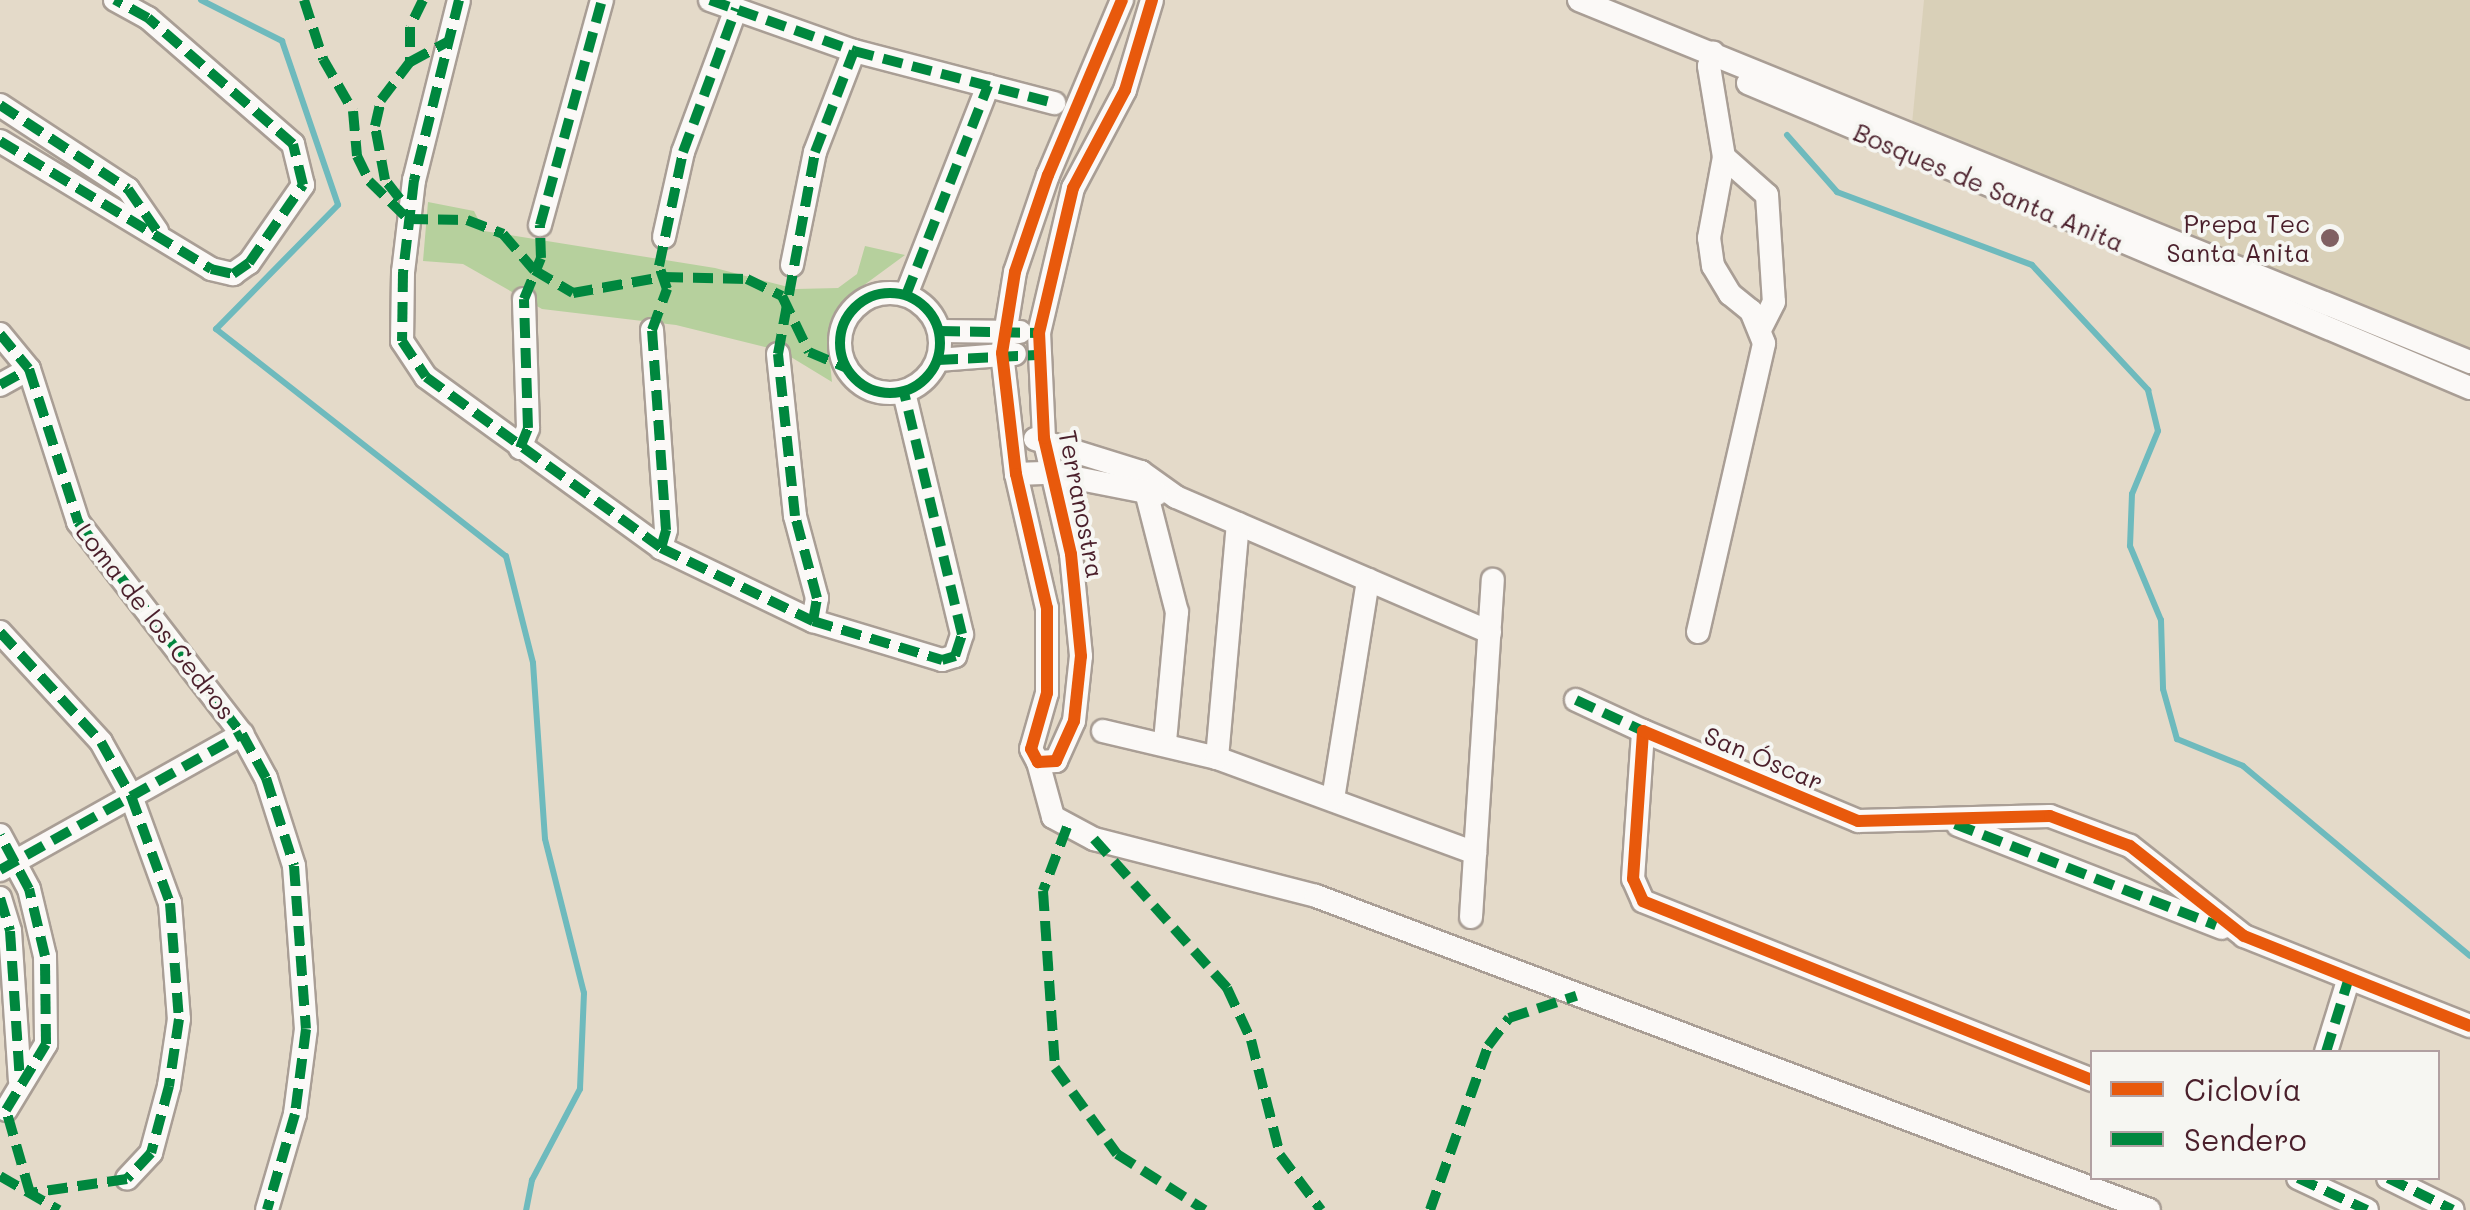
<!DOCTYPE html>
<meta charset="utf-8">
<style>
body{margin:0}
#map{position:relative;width:2470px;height:1210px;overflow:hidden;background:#e4dac9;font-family:Mali,sans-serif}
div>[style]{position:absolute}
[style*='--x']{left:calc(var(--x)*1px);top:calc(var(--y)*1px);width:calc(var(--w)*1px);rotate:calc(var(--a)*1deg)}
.built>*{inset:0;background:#d9d0b8}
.green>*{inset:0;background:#b6d09d}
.stream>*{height:6px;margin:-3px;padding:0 3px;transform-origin:3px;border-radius:3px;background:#6ebabd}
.roads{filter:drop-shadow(2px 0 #a99e95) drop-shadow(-2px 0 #a99e95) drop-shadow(0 2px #a99e95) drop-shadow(0 -2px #a99e95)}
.minor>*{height:22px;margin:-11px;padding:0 11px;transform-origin:11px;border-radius:11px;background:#fbf9f7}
.minor>.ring{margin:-11px;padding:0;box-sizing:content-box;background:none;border:22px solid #fbf9f7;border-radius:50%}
.quiet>*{height:10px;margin-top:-5px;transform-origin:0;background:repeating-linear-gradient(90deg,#00873e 0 20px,transparent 0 30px)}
.quiet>.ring{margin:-5px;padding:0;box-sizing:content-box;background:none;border:10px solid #00873e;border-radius:50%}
.cycleway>*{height:12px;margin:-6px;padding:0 6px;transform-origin:6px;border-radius:6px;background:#e8590c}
.dots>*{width:28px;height:28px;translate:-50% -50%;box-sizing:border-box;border:5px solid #f6f6f2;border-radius:50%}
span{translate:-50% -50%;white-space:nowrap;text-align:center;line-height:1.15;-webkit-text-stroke:8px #f6f6f2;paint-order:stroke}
.street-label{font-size:25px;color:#4a1f2b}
.poi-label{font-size:25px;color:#4a1f2b}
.right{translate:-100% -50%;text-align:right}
.legend{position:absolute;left:2090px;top:1050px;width:350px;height:130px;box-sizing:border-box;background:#f6f6f2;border:2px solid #b1a0a2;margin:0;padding:12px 18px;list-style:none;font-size:30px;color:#4a1f2b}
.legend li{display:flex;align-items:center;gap:20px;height:50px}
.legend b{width:50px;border:2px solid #b1a0a2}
</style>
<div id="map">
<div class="built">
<i style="clip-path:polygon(1924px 0,2470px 0,2470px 352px,1912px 124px)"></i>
</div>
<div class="green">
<i style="clip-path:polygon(428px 202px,474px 211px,484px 231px,715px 268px,796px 289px,838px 288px,857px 274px,865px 246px,905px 255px,845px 299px,827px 335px,832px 382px,781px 351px,676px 325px,542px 309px,463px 264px,423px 261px)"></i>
</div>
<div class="stream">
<i style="--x:201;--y:0;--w:91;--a:26.8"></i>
<i style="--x:282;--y:41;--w:173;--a:71.1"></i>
<i style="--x:338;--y:205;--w:174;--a:134.5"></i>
<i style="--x:216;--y:329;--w:368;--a:38.1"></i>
<i style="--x:506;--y:556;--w:110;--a:75.8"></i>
<i style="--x:533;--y:663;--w:176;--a:86.1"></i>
<i style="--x:545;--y:839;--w:159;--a:75.8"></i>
<i style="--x:584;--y:993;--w:96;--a:92.4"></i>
<i style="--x:580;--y:1089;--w:103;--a:117.8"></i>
<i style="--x:532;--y:1180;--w:31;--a:101"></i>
<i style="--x:1787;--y:135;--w:76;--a:48.7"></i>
<i style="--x:1837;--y:192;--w:208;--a:20.5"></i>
<i style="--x:2032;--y:265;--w:171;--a:47.1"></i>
<i style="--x:2148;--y:390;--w:42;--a:76.3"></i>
<i style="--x:2158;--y:431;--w:68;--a:112.4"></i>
<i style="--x:2132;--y:494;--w:52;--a:92.2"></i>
<i style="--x:2130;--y:546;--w:80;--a:67.3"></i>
<i style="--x:2161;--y:620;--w:69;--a:88.3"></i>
<i style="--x:2163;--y:689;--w:52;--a:74.4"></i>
<i style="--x:2177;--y:739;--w:71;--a:22.2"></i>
<i style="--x:2243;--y:766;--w:296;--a:39.9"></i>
</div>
<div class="roads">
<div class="minor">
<i style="--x:459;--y:0;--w:186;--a:104"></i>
<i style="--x:414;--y:180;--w:93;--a:96.8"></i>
<i style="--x:403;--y:272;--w:69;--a:90.8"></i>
<i style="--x:402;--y:341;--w:43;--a:56.3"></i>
<i style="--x:426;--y:377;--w:291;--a:36"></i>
<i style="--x:661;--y:548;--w:169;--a:25.7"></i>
<i style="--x:813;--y:621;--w:135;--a:16.8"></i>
<i style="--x:942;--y:660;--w:14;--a:-17"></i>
<i style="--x:955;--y:656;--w:23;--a:-72"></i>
<i style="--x:962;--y:634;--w:249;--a:-103.5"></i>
<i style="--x:710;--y:0;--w:153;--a:19.5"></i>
<i style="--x:854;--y:51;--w:207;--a:14.6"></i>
<i style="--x:1122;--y:0;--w:190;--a:112.9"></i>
<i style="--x:1048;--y:175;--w:102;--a:108.8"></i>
<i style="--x:1015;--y:272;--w:82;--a:99.1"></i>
<i style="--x:1002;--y:353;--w:122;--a:83.4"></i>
<i style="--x:1016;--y:474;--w:138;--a:77"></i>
<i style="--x:1047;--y:608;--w:85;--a:90"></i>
<i style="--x:1047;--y:693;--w:58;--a:105.9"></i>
<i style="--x:1031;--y:749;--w:15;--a:62"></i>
<i style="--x:1038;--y:762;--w:18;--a:-3"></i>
<i style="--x:1056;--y:761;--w:44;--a:-65.8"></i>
<i style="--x:1074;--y:721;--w:65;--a:-83.9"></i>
<i style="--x:1081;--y:656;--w:102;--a:-95.6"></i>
<i style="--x:1071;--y:554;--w:119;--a:-103.1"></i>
<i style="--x:1044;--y:438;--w:105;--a:-92.7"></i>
<i style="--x:1039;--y:333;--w:149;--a:-76.8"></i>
<i style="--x:1073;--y:188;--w:111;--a:-62"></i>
<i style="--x:1125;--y:90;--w:94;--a:-73.3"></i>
<i style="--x:1579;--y:0;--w:962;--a:22.11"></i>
<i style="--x:1748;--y:83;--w:784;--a:22.9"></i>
<i style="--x:0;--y:105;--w:153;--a:33.3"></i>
<i style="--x:128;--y:189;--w:51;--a:55.4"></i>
<i style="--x:0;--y:141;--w:247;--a:31.2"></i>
<i style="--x:211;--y:269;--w:23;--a:13"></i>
<i style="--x:233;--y:274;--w:19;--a:-35"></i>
<i style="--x:249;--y:263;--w:95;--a:-55.3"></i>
<i style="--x:303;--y:185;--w:42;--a:-103.7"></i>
<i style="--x:293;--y:144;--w:192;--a:-139"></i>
<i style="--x:148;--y:18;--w:38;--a:-151"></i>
<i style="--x:1724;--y:157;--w:57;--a:41.5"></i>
<i style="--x:1767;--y:195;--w:107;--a:86.3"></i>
<i style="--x:1774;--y:302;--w:28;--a:117"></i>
<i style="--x:540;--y:225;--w:233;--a:-74.6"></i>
<i style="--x:664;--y:237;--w:87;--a:-77.4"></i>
<i style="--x:683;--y:152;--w:153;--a:-69.7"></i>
<i style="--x:792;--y:265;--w:115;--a:-78.5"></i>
<i style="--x:815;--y:152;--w:108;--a:-68.9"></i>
<i class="ring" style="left:840px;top:293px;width:78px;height:78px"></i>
<i style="--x:906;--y:295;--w:225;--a:-68.6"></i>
<i style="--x:652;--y:330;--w:200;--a:86"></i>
<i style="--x:666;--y:530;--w:19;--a:106"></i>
<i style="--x:940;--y:331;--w:80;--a:0.7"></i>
<i style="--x:0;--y:334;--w:45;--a:50.4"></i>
<i style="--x:29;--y:369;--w:161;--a:72.2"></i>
<i style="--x:78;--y:522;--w:268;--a:52.3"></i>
<i style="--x:242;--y:734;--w:50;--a:61.4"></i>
<i style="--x:266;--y:778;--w:92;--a:72.3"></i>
<i style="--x:294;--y:866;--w:163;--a:85.8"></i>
<i style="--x:306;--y:1029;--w:86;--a:97.4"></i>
<i style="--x:295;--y:1114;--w:100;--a:106.3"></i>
<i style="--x:778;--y:354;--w:163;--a:84"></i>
<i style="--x:795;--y:516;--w:85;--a:75"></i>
<i style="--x:817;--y:598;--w:23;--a:100"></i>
<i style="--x:938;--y:360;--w:77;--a:-4.5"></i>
<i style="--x:0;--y:385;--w:33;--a:-29"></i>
<i style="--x:1035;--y:439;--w:111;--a:17.3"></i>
<i style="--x:1141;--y:472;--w:43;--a:35.5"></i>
<i style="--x:1176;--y:497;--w:342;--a:23.3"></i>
<i style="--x:520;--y:448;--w:22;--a:-68"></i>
<i style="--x:528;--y:428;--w:129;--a:-91.8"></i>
<i style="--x:1141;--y:472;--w:145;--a:75.6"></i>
<i style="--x:1177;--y:612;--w:131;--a:95.3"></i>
<i style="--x:1016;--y:474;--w:34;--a:-2"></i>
<i style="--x:1050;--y:473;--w:109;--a:11.1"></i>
<i style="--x:0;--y:632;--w:149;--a:47.4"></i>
<i style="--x:101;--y:742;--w:62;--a:60.9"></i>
<i style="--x:131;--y:796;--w:114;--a:70"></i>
<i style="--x:170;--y:903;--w:116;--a:85.6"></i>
<i style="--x:179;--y:1019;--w:68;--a:98.5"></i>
<i style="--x:169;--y:1086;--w:69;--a:105"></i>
<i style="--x:151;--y:1153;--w:35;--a:133"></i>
<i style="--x:1698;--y:632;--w:296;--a:-77.1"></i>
<i style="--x:1764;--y:343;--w:35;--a:-112"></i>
<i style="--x:1751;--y:311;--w:27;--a:-141"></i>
<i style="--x:1730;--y:294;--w:33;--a:-121"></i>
<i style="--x:1713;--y:266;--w:28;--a:-98"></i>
<i style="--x:1709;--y:238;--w:82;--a:-79.5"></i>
<i style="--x:1724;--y:157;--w:92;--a:-99.4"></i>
<i style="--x:1709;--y:66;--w:14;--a:-73"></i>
<i style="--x:1576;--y:700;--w:74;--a:24.8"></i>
<i style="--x:1103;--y:731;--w:117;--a:13.3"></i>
<i style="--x:1217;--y:758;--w:275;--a:20.2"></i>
<i style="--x:1217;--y:758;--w:235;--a:-84.9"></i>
<i style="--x:1038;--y:762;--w:57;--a:74.7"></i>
<i style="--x:1053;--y:817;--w:47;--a:28.2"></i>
<i style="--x:1094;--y:839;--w:229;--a:14.4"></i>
<i style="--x:1316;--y:896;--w:890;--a:20.65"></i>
<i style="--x:1333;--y:799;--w:222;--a:-80.9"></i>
<i style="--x:1958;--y:825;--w:283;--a:21.3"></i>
<i style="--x:0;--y:835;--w:61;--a:61.8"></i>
<i style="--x:29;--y:889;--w:69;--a:76.6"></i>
<i style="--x:45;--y:956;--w:88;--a:89.3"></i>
<i style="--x:46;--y:1044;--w:77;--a:121.2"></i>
<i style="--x:0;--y:870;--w:278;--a:-29.3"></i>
<i style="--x:0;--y:898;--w:34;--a:73"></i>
<i style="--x:10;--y:931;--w:149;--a:86.2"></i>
<i style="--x:1471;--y:917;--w:338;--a:-86.3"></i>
<i style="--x:2326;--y:1052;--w:74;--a:-72.8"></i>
<i style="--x:2092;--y:1080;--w:483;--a:-158.3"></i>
<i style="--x:1643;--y:901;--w:24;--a:-114"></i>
<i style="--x:1633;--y:879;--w:148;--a:-86.1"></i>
<i style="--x:1643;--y:731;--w:233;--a:22.7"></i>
<i style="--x:1858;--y:821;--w:192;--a:-1.5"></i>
<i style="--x:2050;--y:816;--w:85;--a:20.6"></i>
<i style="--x:2130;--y:846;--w:145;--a:38.3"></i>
<i style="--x:2244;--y:936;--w:243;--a:21.7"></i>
<i style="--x:2298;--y:1178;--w:76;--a:24.9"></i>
<i style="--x:2388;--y:1178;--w:72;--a:26.2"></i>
</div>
</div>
<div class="quiet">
<i style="--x:304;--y:0;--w:62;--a:72.1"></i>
<i style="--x:323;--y:59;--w:60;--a:60"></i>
<i style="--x:353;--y:111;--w:45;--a:84.9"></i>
<i style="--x:357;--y:156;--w:28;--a:64"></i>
<i style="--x:369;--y:181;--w:54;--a:44.3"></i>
<i style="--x:408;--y:219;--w:59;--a:1"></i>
<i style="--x:467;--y:220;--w:39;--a:21"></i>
<i style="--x:503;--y:234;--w:48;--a:49.3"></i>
<i style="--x:534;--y:270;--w:45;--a:30.5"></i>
<i style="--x:573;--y:293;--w:91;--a:-10.1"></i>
<i style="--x:663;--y:277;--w:84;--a:1.4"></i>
<i style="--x:747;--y:279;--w:39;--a:26"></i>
<i style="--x:782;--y:296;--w:62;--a:64.3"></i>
<i style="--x:809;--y:352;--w:39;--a:23"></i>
<i style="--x:423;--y:0;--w:30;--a:116"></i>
<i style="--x:410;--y:27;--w:35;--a:90"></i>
<i style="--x:410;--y:62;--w:44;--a:-28.3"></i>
<i style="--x:459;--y:0;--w:186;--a:104"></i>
<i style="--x:414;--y:180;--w:93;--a:96.8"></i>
<i style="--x:403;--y:272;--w:69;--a:90.8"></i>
<i style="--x:402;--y:341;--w:43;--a:56.3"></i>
<i style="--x:426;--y:377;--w:291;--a:36"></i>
<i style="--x:661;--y:548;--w:169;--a:25.7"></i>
<i style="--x:813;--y:621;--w:135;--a:16.8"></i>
<i style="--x:942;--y:660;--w:14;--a:-17"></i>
<i style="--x:955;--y:656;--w:23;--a:-72"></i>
<i style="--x:962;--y:634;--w:249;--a:-103.5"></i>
<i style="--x:710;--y:0;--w:153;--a:19.5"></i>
<i style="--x:854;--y:51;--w:207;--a:14.6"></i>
<i style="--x:0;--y:105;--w:153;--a:33.3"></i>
<i style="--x:128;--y:189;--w:55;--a:55.4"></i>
<i style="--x:0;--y:141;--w:247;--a:31.2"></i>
<i style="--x:211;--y:269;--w:23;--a:13"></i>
<i style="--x:233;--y:274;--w:19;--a:-35"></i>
<i style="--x:249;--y:263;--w:95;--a:-55.3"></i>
<i style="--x:303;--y:185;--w:42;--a:-103.7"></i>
<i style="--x:293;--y:144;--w:192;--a:-139"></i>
<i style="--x:148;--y:18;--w:38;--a:-151"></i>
<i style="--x:400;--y:199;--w:24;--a:-128"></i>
<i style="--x:385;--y:180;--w:55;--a:-100.5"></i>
<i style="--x:375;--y:126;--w:27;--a:-77"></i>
<i style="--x:381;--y:100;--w:48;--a:-52.7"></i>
<i class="ring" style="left:840px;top:293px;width:90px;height:90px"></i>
<i style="--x:906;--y:295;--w:225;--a:-68.6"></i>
<i style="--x:940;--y:331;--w:99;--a:1.2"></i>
<i style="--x:0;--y:334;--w:45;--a:50.4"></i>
<i style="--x:29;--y:369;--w:161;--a:72.2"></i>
<i style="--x:78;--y:522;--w:268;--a:52.3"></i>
<i style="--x:242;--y:734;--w:50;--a:61.4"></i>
<i style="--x:266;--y:778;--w:92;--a:72.3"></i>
<i style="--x:294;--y:866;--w:163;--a:85.8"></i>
<i style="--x:306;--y:1029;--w:86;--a:97.4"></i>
<i style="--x:295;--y:1114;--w:100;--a:106.3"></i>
<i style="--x:938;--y:360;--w:99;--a:-2.9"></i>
<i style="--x:0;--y:385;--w:33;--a:-29"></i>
<i style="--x:520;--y:448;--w:22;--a:-68"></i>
<i style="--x:528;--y:428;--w:129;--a:-91.8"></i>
<i style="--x:524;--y:299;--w:44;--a:-67.5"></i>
<i style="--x:541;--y:258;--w:33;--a:-92"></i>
<i style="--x:540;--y:225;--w:233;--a:-74.6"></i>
<i style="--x:661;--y:548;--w:19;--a:-74"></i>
<i style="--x:666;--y:530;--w:200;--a:-94"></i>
<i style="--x:652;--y:330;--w:44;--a:-69.9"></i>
<i style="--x:667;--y:289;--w:24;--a:-109"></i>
<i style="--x:659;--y:266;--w:116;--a:-78.1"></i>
<i style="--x:683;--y:152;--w:153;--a:-69.7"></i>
<i style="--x:813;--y:621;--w:23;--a:-80"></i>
<i style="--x:817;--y:598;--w:85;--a:-105"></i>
<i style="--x:795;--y:516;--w:163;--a:-96"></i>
<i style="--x:778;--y:354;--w:205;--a:-79.6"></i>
<i style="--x:815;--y:152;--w:108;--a:-68.9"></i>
<i style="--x:0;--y:632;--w:149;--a:47.4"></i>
<i style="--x:101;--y:742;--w:62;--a:60.9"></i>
<i style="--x:131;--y:796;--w:114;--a:70"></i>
<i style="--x:170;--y:903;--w:116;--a:85.6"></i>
<i style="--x:179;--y:1019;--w:68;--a:98.5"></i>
<i style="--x:169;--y:1086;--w:69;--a:105"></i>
<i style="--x:151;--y:1153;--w:35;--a:133"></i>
<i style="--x:127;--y:1179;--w:98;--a:171.8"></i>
<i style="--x:30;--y:1193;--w:86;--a:-106.1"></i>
<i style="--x:6;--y:1110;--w:77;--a:-58.8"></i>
<i style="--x:46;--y:1044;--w:88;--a:-90.7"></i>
<i style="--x:45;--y:956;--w:69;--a:-103.4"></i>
<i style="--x:29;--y:889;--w:61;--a:-118.2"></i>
<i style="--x:1576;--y:700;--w:74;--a:24.8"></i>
<i style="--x:1955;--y:824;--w:280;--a:21.2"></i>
<i style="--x:1067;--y:827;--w:68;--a:110.6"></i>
<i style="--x:1043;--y:891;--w:177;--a:86.1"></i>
<i style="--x:1055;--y:1068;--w:106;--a:54.2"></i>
<i style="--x:1117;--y:1154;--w:104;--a:32.5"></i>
<i style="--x:1094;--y:839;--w:200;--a:48.2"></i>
<i style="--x:1227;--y:988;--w:57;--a:65.2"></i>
<i style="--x:1251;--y:1040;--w:119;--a:75.8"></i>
<i style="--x:1280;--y:1155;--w:69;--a:53.3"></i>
<i style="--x:0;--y:870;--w:278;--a:-29.3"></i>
<i style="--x:0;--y:898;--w:34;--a:73"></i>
<i style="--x:10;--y:931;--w:149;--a:86.2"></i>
<i style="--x:2326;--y:1052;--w:74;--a:-72.8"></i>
<i style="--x:0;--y:1176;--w:68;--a:30"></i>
<i style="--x:2298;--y:1178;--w:76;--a:24.9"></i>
<i style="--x:2388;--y:1178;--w:72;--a:26.2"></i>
<i style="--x:1430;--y:1210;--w:174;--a:-70.5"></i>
<i style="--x:1488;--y:1046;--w:35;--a:-53"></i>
<i style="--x:1509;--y:1018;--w:71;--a:-18.2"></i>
</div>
<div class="cycleway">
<i style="--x:1122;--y:0;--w:190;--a:112.9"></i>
<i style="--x:1048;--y:175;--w:102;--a:108.8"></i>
<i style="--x:1015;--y:272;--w:82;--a:99.1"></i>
<i style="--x:1002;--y:353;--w:122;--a:83.4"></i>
<i style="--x:1016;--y:474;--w:138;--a:77"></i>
<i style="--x:1047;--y:608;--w:85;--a:90"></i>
<i style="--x:1047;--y:693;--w:58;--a:105.9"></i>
<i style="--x:1031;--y:749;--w:15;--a:62"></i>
<i style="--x:1038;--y:762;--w:18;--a:-3"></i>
<i style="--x:1056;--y:761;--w:44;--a:-65.8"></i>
<i style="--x:1074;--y:721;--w:65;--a:-83.9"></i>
<i style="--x:1081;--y:656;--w:102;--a:-95.6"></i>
<i style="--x:1071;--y:554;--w:119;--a:-103.1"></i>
<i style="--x:1044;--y:438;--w:105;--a:-92.7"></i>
<i style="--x:1039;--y:333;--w:149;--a:-76.8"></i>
<i style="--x:1073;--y:188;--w:111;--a:-62"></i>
<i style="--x:1125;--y:90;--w:94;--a:-73.3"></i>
<i style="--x:2092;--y:1080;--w:483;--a:-158.3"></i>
<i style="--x:1643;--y:901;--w:24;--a:-114"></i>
<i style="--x:1633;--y:879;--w:148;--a:-86.1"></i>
<i style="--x:1643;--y:731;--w:233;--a:22.7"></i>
<i style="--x:1858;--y:821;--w:192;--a:-1.5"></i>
<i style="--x:2050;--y:816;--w:85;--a:20.6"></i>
<i style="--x:2130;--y:846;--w:145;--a:38.3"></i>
<i style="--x:2244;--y:936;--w:243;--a:21.7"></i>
</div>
<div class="dots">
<i style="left:2330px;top:238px;background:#806062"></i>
</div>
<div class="street-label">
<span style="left:1989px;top:187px;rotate:23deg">Bosques de Santa Anita</span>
<span style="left:1082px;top:504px;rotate:79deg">Terranostra</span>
<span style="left:156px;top:621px;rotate:52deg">Loma de los Cedros</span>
<span style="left:1764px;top:758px;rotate:23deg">San Óscar</span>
</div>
<div class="poi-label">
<span class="right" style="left:2310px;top:238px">Prepa Tec<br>Santa Anita</span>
</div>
<ul class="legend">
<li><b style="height:12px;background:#e8590c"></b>Ciclovía</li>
<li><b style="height:12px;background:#00873e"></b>Sendero</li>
</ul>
</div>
